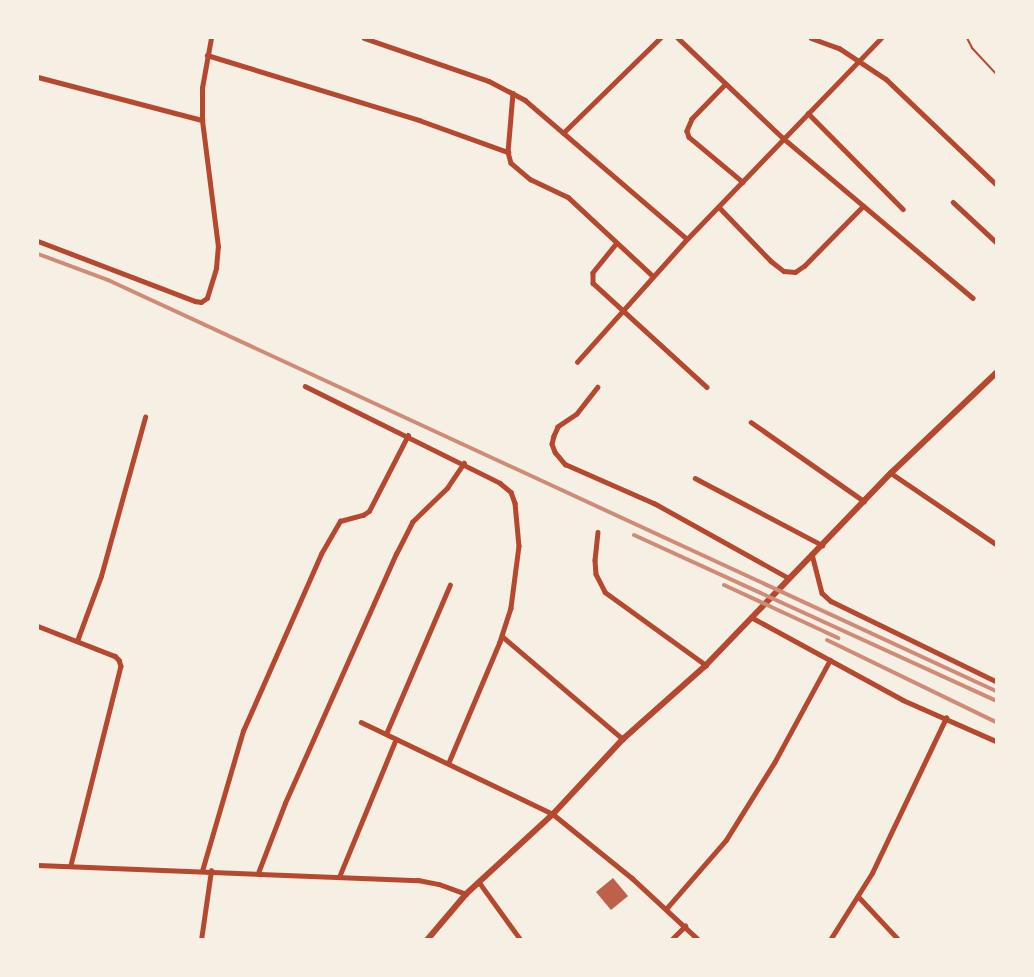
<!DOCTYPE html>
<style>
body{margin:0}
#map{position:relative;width:1034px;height:977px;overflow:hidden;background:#f6efe4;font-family:Arial,sans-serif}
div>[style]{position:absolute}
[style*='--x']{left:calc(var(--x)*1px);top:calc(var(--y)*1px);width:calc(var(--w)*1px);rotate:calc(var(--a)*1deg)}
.building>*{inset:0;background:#bf614a}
.service>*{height:2px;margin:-1px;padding:0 1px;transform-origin:1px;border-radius:1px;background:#b5482f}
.minor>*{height:4.5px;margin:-2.25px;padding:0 2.25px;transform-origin:2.25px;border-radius:2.25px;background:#b5482f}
.tertiary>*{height:6px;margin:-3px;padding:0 3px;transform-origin:3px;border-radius:3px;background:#b5482f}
.rail>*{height:4px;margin:-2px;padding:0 2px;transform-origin:2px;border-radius:2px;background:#cf8b77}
span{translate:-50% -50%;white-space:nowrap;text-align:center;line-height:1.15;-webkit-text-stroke:4.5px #f6efe4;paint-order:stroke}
.frame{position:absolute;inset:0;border:39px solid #f6efe4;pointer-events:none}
</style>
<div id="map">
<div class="building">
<i style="clip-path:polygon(613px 878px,628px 896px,611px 910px,596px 892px)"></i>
</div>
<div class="service">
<i style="--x:967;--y:38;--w:11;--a:63"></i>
<i style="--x:972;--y:48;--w:35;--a:47"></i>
</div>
<div class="minor">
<i style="--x:364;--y:38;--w:132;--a:19"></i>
<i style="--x:489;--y:81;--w:41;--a:27.8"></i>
<i style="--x:525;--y:100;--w:213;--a:40.6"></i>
<i style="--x:687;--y:239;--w:279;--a:-46"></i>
<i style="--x:678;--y:38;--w:145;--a:43.6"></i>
<i style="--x:783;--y:138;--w:248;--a:40.1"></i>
<i style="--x:811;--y:38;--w:30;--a:20"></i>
<i style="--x:839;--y:48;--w:56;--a:33.4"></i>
<i style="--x:886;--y:79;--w:152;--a:43.7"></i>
<i style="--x:207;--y:55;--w:222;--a:17"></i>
<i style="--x:419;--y:120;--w:95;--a:19.8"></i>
<i style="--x:38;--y:77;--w:170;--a:14.7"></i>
<i style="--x:726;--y:84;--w:49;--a:134.2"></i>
<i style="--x:692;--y:119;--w:13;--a:113"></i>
<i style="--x:687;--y:131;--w:6;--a:72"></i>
<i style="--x:689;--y:137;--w:70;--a:39.8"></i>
<i style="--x:513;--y:93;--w:59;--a:94.8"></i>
<i style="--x:508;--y:152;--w:11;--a:75"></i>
<i style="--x:511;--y:163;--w:25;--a:40"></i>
<i style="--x:530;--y:179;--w:42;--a:25.3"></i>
<i style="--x:568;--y:197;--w:115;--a:42.9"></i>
<i style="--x:808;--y:113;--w:135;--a:45.3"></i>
<i style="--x:563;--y:133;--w:136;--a:-44.4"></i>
<i style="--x:953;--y:202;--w:59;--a:42.9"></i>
<i style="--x:719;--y:207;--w:75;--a:46.1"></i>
<i style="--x:771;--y:261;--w:16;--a:38"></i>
<i style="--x:784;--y:271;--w:11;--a:5"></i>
<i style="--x:795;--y:272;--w:11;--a:-34"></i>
<i style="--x:804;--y:266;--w:84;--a:-45.5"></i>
<i style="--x:38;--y:241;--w:168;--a:20.9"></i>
<i style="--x:195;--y:301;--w:6;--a:9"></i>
<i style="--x:201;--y:302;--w:7;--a:-34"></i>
<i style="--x:207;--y:298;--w:31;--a:-73"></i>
<i style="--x:216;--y:268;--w:21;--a:-85"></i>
<i style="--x:218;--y:247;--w:128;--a:-97.2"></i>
<i style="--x:202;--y:120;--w:32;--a:-90"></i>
<i style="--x:202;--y:88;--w:51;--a:-79.8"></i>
<i style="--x:617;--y:243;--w:38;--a:129"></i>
<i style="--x:593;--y:273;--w:10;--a:90"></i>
<i style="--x:593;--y:283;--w:154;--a:42.4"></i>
<i style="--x:577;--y:362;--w:165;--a:-48.2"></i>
<i style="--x:305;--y:386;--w:218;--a:26.4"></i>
<i style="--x:500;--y:483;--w:14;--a:39"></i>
<i style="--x:511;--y:492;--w:12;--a:70"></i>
<i style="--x:515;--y:503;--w:43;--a:84.7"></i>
<i style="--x:519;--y:546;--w:63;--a:97.4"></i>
<i style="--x:511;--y:608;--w:36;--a:108"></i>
<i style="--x:500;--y:642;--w:131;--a:112.9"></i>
<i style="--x:598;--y:387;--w:34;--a:128"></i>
<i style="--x:577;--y:414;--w:23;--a:146"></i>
<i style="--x:558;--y:427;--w:10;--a:114"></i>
<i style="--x:554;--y:436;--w:8;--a:104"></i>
<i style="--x:552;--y:444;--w:9;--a:69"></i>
<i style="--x:555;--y:452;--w:16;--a:50"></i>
<i style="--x:565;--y:464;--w:97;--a:23.7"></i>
<i style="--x:654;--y:503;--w:154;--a:29.1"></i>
<i style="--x:751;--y:422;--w:138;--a:35"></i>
<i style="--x:891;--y:473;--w:127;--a:34.1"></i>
<i style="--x:695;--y:478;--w:144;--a:27.8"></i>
<i style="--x:598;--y:532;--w:28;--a:96"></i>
<i style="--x:595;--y:560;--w:14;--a:86"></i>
<i style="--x:596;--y:574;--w:20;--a:63"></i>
<i style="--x:605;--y:592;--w:125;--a:35.9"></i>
<i style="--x:812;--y:554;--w:40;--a:75.6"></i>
<i style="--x:822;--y:593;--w:12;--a:42"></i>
<i style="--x:831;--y:601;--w:183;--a:25.9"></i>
<i style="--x:751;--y:617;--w:173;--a:28.6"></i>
<i style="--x:903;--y:700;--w:102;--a:23.8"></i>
<i style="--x:38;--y:626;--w:83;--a:21.3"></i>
<i style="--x:115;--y:656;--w:6;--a:45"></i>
<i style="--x:119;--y:660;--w:6;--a:72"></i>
<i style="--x:121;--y:666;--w:205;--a:104.1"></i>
<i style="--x:502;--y:636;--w:159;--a:40.4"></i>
<i style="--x:77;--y:641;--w:69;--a:-69.7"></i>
<i style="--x:101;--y:576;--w:165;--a:-74.5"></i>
<i style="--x:361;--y:722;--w:213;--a:25.6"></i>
<i style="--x:553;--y:814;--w:102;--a:39"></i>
<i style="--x:632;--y:878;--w:91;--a:42.8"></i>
<i style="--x:386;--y:734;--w:162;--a:-66.8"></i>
<i style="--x:38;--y:865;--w:380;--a:2.3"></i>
<i style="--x:418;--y:880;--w:21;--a:11"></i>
<i style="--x:439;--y:884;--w:29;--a:20"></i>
<i style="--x:202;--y:871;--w:146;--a:-73.7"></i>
<i style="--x:243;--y:731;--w:193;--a:-66.2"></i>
<i style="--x:321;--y:554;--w:38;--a:-60"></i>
<i style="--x:340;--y:521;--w:24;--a:-15"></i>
<i style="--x:363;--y:515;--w:7;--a:-34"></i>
<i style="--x:369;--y:511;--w:85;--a:-62.8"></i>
<i style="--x:258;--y:873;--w:75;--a:-68.9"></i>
<i style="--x:285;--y:803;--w:273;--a:-66"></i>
<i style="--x:396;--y:554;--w:36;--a:-63"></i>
<i style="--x:412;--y:522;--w:49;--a:-44.2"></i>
<i style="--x:447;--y:488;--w:30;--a:-56"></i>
<i style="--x:339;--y:877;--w:149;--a:-67.6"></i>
<i style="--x:479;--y:882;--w:72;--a:54.1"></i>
<i style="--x:858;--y:896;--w:60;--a:47"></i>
<i style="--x:666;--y:909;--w:91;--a:-49"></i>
<i style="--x:726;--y:840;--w:91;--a:-58.1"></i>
<i style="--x:774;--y:763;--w:117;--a:-61.5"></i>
<i style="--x:201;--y:940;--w:70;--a:-81.8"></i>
<i style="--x:671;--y:940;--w:20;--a:-45"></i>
<i style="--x:830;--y:940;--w:79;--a:-57.9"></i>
<i style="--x:872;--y:873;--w:172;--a:-64.5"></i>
</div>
<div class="tertiary">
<i style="--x:427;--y:940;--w:60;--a:-49.7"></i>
<i style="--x:466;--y:894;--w:118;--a:-42.6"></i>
<i style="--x:553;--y:814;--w:103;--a:-47"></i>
<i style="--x:623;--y:739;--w:111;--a:-41.7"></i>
<i style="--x:706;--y:665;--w:267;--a:-46.1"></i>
<i style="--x:891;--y:473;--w:145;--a:-43.6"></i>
</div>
<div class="rail">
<i style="--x:38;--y:254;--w:75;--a:20.4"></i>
<i style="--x:108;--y:280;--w:979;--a:24.84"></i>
<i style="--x:634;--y:535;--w:398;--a:24.6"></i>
<i style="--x:724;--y:585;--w:126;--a:24.9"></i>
<i style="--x:827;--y:640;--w:188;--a:25.9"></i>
</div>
<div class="frame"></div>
</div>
